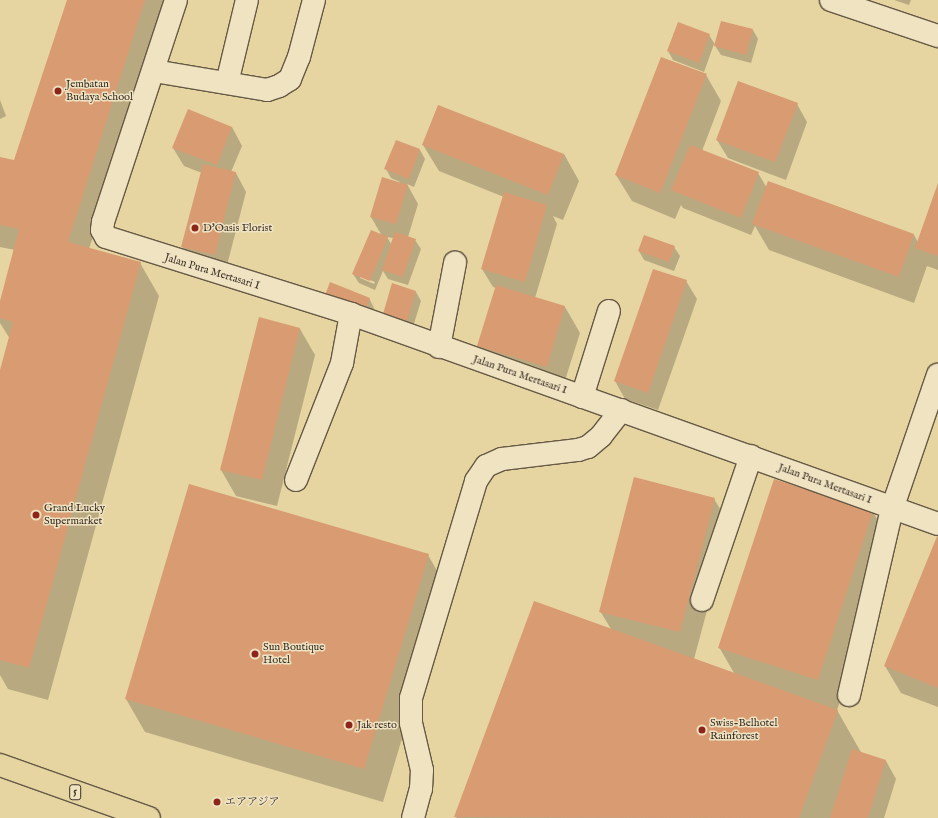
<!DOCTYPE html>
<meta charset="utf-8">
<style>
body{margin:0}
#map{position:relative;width:938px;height:818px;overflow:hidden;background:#e6d4a1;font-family:"IM FELL English","Noto Serif JP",serif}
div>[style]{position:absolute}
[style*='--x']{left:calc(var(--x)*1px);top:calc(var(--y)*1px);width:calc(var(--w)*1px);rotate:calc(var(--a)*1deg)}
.shadow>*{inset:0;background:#0003}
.building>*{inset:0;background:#d99b72}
.roads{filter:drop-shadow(1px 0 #665945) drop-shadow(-1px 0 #665945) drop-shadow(0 1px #665945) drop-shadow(0 -1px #665945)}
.minor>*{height:22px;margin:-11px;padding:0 11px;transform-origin:11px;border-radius:11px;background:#efe3c2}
.highway>*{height:22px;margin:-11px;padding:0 11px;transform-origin:11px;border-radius:11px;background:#e6d4a1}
.dots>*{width:11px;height:11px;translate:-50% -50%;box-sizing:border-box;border:2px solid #efe3c2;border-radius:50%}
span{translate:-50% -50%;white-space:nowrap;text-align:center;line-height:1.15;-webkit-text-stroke:3px #efe3c2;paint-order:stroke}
.shield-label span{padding:1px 3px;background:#efe3c2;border:1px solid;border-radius:3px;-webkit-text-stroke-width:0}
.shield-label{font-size:10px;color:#3b3026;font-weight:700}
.poi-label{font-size:11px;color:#3b3026}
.left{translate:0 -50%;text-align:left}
.street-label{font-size:11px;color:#3b3026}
</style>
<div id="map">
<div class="shadow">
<i style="clip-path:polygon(68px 0,168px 0,89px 249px,140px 263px,159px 296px,48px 700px,8px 689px,0 675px,0 374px,10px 339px,0 323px,0 304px,15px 250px,0 247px,0 158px,14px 162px)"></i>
<i style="clip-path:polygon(894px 0,911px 0,909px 5px)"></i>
<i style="clip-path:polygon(753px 30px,758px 39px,751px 63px,721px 55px,714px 44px,704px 72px,673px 60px,668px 51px,709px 35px,716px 46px)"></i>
<i style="clip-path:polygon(706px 75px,721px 101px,702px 151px,758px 173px,767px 188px,769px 182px,914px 235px,918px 242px,938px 187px,938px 270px,927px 266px,914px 303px,769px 250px,755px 226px,751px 235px,683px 208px,681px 205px,675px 219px,632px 201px,616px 175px)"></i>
<i style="clip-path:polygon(0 100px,6px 116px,0 119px)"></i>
<i style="clip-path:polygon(797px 104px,807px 122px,786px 180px,728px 158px,717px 140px)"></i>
<i style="clip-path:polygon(232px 127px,242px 146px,231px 172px,236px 173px,246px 192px,225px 273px,193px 265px,182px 246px,202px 173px,184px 166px,173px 148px)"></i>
<i style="clip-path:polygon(423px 145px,564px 154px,579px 181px,563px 220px,553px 216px,557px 224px,535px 298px,565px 307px,580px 333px,561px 393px,493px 372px,478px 346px,496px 288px,493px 287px,482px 269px,504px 197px,439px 171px)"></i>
<i style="clip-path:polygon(evenodd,420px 150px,425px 159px,414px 187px,407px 184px,418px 204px,408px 237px,415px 240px,421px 249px,408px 285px,388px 279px,383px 271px,375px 290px,359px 283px,353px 274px,382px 236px,371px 217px,400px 182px,391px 178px,386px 169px,420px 150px,387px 237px,393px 238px,391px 244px,387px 237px,420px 150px,360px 276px,375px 282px,374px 284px,360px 278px,360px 276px)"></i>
<i style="clip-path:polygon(674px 247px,680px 256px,674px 271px,644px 260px,639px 251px)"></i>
<i style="clip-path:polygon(686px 281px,697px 299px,658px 410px,625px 399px,615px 381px)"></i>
<i style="clip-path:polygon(416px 292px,421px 301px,412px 330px,384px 314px)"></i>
<i style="clip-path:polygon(369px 298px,374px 308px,369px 322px,330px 307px)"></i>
<i style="clip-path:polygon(259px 319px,300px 329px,315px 355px,277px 506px,236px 496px,221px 470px)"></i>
<i style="clip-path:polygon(714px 499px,730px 525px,694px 659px,734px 673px,719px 647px,873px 512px,892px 545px,837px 710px,862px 754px,886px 761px,896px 779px,884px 818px,456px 818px,611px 629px,600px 611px)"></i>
<i style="clip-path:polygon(938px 536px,938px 707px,901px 693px,885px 666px)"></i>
<i style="clip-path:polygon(428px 555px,447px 588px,383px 802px,145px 732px,126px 699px)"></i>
</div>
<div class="building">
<i style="clip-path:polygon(67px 0,145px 0,68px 242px,141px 262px,29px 668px,0 660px,0 370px,13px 322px,0 318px,0 301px,19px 229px,0 225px,0 157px,14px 160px)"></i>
<i style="clip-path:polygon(721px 21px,753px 29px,746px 55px,714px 46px)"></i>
<i style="clip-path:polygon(678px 22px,710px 34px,699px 63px,667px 51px)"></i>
<i style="clip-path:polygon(661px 57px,707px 74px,660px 193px,615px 175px)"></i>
<i style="clip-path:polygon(738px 81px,798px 103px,775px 162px,716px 140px)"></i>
<i style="clip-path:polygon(438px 105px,564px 154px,548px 195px,422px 145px)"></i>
<i style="clip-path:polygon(188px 109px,232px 127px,217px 165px,172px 148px)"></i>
<i style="clip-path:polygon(396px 140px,420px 149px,409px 179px,384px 169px)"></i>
<i style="clip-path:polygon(690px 145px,759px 172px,741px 218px,671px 190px)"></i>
<i style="clip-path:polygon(203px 164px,236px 172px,215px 255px,181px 247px)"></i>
<i style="clip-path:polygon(382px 177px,408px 185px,396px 224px,370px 217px)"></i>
<i style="clip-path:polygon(768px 181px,914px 234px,899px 277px,752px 224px)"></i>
<i style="clip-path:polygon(938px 183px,938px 256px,915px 248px)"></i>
<i style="clip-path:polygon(504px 192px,547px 205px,525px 282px,481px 269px)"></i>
<i style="clip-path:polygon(371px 230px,388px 237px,370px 281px,352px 274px)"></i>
<i style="clip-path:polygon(395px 232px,416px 239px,403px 277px,382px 270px)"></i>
<i style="clip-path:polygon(644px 235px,675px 246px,669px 262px,638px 251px)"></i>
<i style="clip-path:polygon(653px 269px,687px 280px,648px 393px,614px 381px)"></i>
<i style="clip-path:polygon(330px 282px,370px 298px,364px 314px,324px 298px)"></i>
<i style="clip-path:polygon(392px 283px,416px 291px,407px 321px,383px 314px)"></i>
<i style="clip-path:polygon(496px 285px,565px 306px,547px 367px,477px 346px)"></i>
<i style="clip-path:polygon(259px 317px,300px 328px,262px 480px,220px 470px)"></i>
<i style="clip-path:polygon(634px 477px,715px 498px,680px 632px,599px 612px)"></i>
<i style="clip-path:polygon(774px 479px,873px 511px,818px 680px,718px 648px)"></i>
<i style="clip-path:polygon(189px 484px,429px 554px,364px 769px,125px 699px)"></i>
<i style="clip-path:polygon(938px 534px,938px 688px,884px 666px)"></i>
<i style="clip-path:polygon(534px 601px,838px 710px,799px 818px,454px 817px)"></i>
<i style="clip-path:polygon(852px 749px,886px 760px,868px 818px,830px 818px)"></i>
</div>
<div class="roads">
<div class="minor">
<i style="--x:176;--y:0;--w:234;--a:108.2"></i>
<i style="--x:103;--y:222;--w:8;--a:97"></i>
<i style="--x:102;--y:230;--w:8;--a:60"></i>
<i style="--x:106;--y:237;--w:257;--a:17.4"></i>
<i style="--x:351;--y:314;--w:623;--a:19.68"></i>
<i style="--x:831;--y:0;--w:113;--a:18.6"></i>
<i style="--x:154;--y:71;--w:115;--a:9.5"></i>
<i style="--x:267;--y:90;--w:13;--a:-18"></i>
<i style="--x:279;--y:86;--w:13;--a:-32"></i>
<i style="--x:290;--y:79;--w:24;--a:-68"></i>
<i style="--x:299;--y:57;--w:59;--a:-75.3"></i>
<i style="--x:227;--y:83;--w:85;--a:-76.5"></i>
<i style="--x:439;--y:347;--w:86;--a:-79.2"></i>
<i style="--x:582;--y:397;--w:90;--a:-72.6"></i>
<i style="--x:296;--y:480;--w:126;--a:-68.5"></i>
<i style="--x:342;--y:363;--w:50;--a:-79.6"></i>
<i style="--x:702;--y:600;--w:152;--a:-71.2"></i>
<i style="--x:849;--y:695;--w:191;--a:-77"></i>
<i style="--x:892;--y:509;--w:142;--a:-71.1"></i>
<i style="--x:413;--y:818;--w:30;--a:-75"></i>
<i style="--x:421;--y:789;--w:19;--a:-87"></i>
<i style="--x:422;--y:770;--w:48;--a:-103.2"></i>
<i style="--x:411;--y:723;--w:25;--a:-90"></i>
<i style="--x:411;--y:698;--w:227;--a:-73.3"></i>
<i style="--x:476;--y:481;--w:18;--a:-56"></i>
<i style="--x:486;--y:466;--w:17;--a:-24"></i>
<i style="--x:502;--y:459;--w:77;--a:-6.8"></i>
<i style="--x:578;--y:450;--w:10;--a:-17"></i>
<i style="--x:588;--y:447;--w:17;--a:-40"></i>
<i style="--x:601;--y:436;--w:33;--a:-52"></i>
</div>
<div class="highway">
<i style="--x:0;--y:765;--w:158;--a:19.6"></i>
</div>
</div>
<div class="dots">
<i style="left:58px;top:91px;background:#8f2418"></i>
<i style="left:195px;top:228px;background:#8f2418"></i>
<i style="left:36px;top:515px;background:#8f2418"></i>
<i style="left:255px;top:654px;background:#8f2418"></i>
<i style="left:349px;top:725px;background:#8f2418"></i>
<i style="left:702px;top:730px;background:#8f2418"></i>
<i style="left:217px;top:802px;background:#8f2418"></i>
</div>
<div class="shield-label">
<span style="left:75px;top:792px">5</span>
</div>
<div class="poi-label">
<span class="left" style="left:66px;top:91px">Jembatan<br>Budaya School</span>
<span class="left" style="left:203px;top:228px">D'Oasis Florist</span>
<span class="left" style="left:44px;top:515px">Grand Lucky<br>Supermarket</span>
<span class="left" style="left:263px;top:654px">Sun Boutique<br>Hotel</span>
<span class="left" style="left:710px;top:730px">Swiss-Belhotel<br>Rainforest</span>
<span class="left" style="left:357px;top:725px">Jak resto</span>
<span class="left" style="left:225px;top:802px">エアアジア</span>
</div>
<div class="street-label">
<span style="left:212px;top:272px;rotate:17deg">Jalan Pura Mertasari I</span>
<span style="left:520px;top:375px;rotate:19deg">Jalan Pura Mertasari I</span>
<span style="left:825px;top:484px;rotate:20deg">Jalan Pura Mertasari I</span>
</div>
</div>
